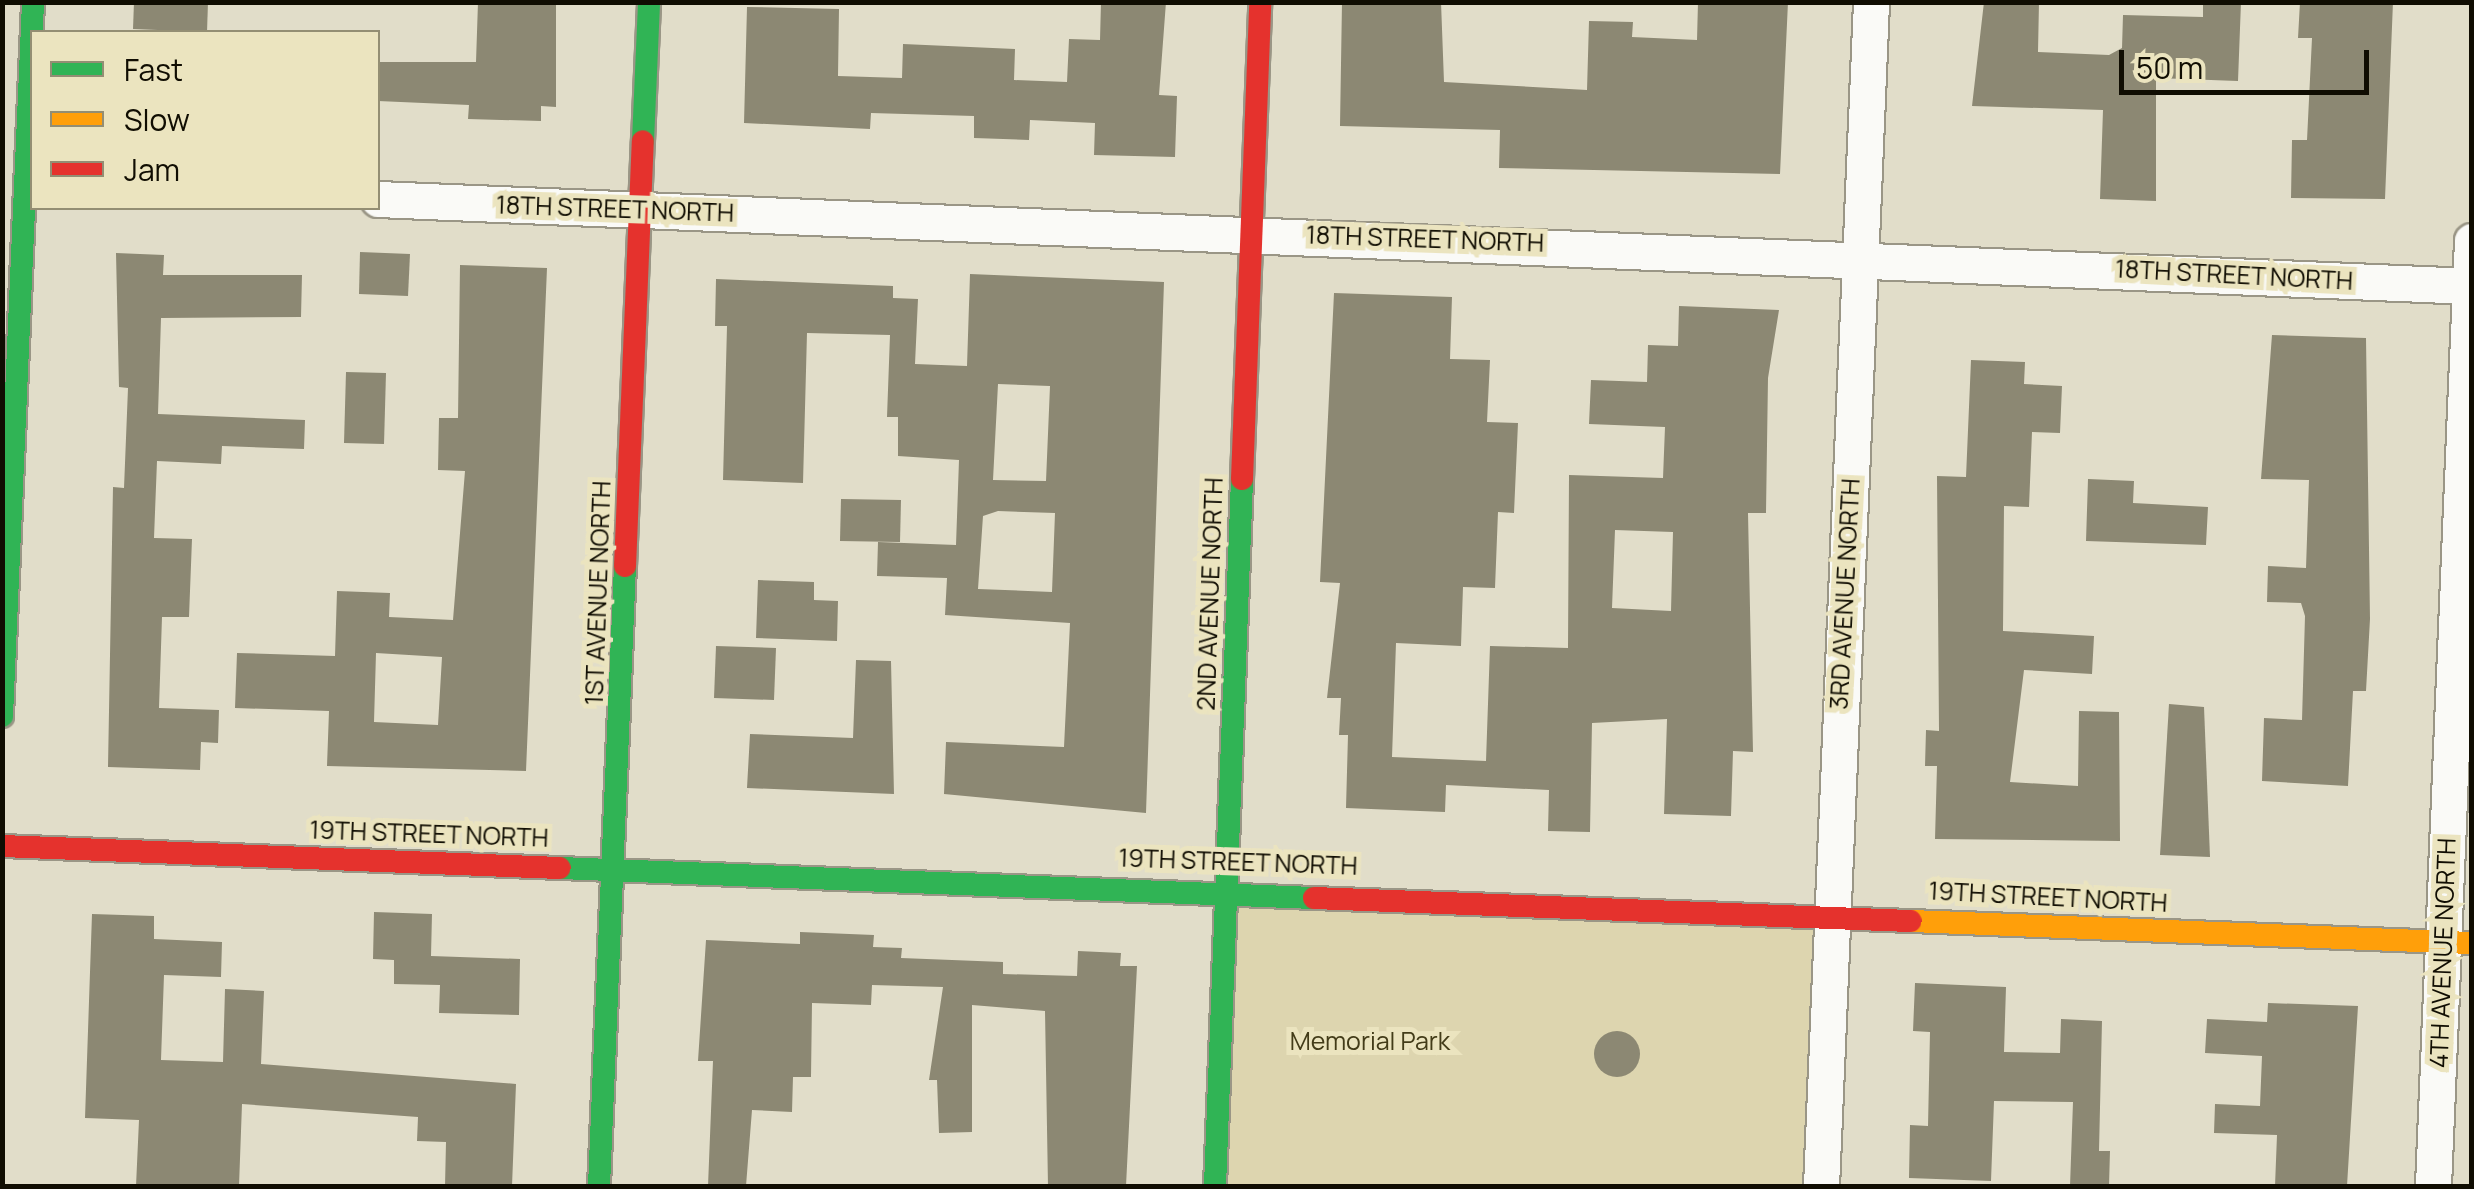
<!DOCTYPE html>
<style>
body{margin:0}
#map{position:relative;width:2474px;height:1189px;overflow:hidden;background:#e1ddc9;font-family:Manrope,sans-serif}
div>[style]{position:absolute}
[style*='--x']{left:calc(var(--x)*1px);top:calc(var(--y)*1px);width:calc(var(--w)*1px);rotate:calc(var(--a)*1deg)}
.green>*{inset:0;background:#ddd5af}
.building>*{inset:0;background:#8c8873}
.round{border-radius:50%}
.roads{filter:drop-shadow(2px 0 #9a9686) drop-shadow(-2px 0 #9a9686) drop-shadow(0 2px #9a9686) drop-shadow(0 -2px #9a9686)}
.street>*{height:35px;margin:-17.5px;padding:0 17.5px;transform-origin:17.5px;border-radius:17.5px;background:#fafaf7}
.fast>*{height:22px;margin:-11px;padding:0 11px;transform-origin:11px;border-radius:11px;background:#30b455}
.slow>*{height:22px;margin:-11px;padding:0 11px;transform-origin:11px;border-radius:11px;background:#ff9f0a}
.jam>*{height:22px;margin:-11px;padding:0 11px;transform-origin:11px;border-radius:11px;background:#e5322d}
span{translate:-50% -50%;white-space:nowrap;text-align:center;line-height:1.15;-webkit-text-stroke:10px #ebe4bf;paint-order:stroke}
.street-label{font-size:25px;color:#100d02}
.park-label{font-size:25px;color:#433c19}
.frame{position:absolute;inset:0;border:5px solid #100d02;pointer-events:none}
.legend{position:absolute;left:30px;top:30px;width:350px;height:180px;box-sizing:border-box;background:#ebe4bf;border:2px solid #938e73;margin:0;padding:12px 18px;list-style:none;font-size:30px;color:#100d02}
.legend li{display:flex;align-items:center;gap:20px;height:50px}
.legend b{width:50px;border:2px solid #938e73}
.scale{position:absolute;left:2119px;top:50px;width:250px;height:45px;box-sizing:border-box;border:5px solid #100d02;border-top:0;padding-left:12px;font-size:30px;line-height:35px;white-space:nowrap;color:#100d02;-webkit-text-stroke:8px #ebe4bf;paint-order:stroke}
</style>
<div id="map">
<div class="green">
<i style="clip-path:polygon(1228px 888px,1830px 915px,1821px 1186px,1215px 1186px)"></i>
</div>
<div class="building">
<i style="clip-path:polygon(134px 2px,208px 2px,207px 32px,133px 29px)"></i>
<i style="clip-path:polygon(478px 2px,556px 2px,556px 107px,541px 106px,541px 121px,468px 119px,469px 105px,378px 101px,378px 62px,476px 62px)"></i>
<i style="clip-path:polygon(1101px 2px,1166px 2px,1159px 95px,1177px 96px,1175px 157px,1094px 155px,1095px 123px,1030px 120px,1029px 140px,974px 138px,974px 116px,871px 113px,870px 129px,744px 123px,747px 7px,839px 9px,838px 76px,902px 78px,903px 44px,1015px 49px,1014px 80px,1067px 82px,1069px 39px,1100px 40px)"></i>
<i style="clip-path:polygon(1342px 2px,1441px 2px,1444px 82px,1587px 90px,1589px 21px,1633px 22px,1632px 37px,1697px 40px,1698px 2px,1788px 2px,1780px 174px,1499px 168px,1500px 130px,1340px 126px)"></i>
<i style="clip-path:polygon(1984px 2px,2039px 2px,2038px 52px,2109px 55px,2122px 48px,2123px 15px,2203px 17px,2203px 2px,2241px 2px,2238px 81px,2156px 78px,2156px 201px,2100px 199px,2103px 110px,1972px 106px)"></i>
<i style="clip-path:polygon(2300px 2px,2393px 2px,2385px 199px,2291px 198px,2292px 140px,2307px 140px,2312px 38px,2298px 38px)"></i>
<i style="clip-path:polygon(360px 252px,410px 254px,408px 296px,359px 294px)"></i>
<i style="clip-path:polygon(116px 253px,164px 255px,163px 275px,302px 275px,301px 317px,161px 318px,158px 414px,305px 420px,304px 449px,222px 446px,221px 464px,157px 461px,154px 538px,192px 539px,189px 617px,162px 617px,159px 708px,219px 710px,218px 743px,201px 742px,200px 770px,108px 767px,113px 487px,124px 488px,128px 388px,119px 387px)"></i>
<i style="clip-path:polygon(evenodd,460px 265px,547px 268px,526px 771px,327px 766px,329px 711px,235px 708px,237px 653px,335px 656px,337px 591px,390px 593px,389px 617px,453px 620px,465px 471px,438px 470px,439px 418px,458px 418px,460px 265px,376px 653px,442px 657px,438px 725px,374px 722px,376px 653px)"></i>
<i style="clip-path:polygon(evenodd,970px 274px,1164px 282px,1146px 813px,944px 794px,946px 742px,1064px 747px,1070px 623px,945px 615px,947px 578px,877px 576px,878px 542px,956px 545px,959px 460px,898px 456px,898px 417px,887px 417px,890px 335px,807px 333px,803px 483px,723px 480px,727px 326px,715px 326px,716px 279px,893px 286px,893px 298px,918px 299px,915px 364px,967px 366px,970px 274px,998px 384px,1050px 386px,1046px 481px,993px 480px,998px 384px,970px 274px,998px 511px,1055px 513px,1052px 592px,978px 589px,983px 516px,998px 511px)"></i>
<i style="clip-path:polygon(evenodd,1334px 293px,1452px 297px,1450px 359px,1490px 360px,1487px 422px,1518px 423px,1514px 513px,1498px 512px,1495px 588px,1463px 587px,1461px 646px,1396px 643px,1392px 757px,1486px 761px,1490px 646px,1568px 648px,1569px 475px,1663px 478px,1665px 427px,1589px 424px,1591px 380px,1647px 382px,1648px 345px,1678px 346px,1679px 306px,1779px 310px,1768px 378px,1766px 513px,1748px 513px,1753px 752px,1733px 751px,1731px 816px,1664px 814px,1667px 719px,1592px 723px,1590px 832px,1548px 831px,1549px 790px,1446px 785px,1445px 812px,1346px 808px,1348px 735px,1339px 735px,1341px 698px,1327px 698px,1340px 583px,1320px 582px,1334px 293px,1615px 530px,1673px 532px,1671px 611px,1612px 608px,1615px 530px)"></i>
<i style="clip-path:polygon(2272px 335px,2366px 338px,2370px 619px,2366px 691px,2353px 691px,2348px 786px,2262px 781px,2264px 718px,2302px 720px,2305px 616px,2301px 603px,2267px 602px,2268px 566px,2306px 568px,2309px 480px,2261px 479px)"></i>
<i style="clip-path:polygon(1971px 360px,2025px 362px,2024px 384px,2062px 386px,2060px 433px,2032px 432px,2029px 507px,2004px 506px,2003px 631px,2094px 636px,2092px 674px,2024px 670px,2010px 782px,2078px 786px,2079px 711px,2119px 712px,2120px 841px,1935px 839px,1937px 766px,1925px 766px,1926px 730px,1939px 731px,1937px 476px,1966px 477px)"></i>
<i style="clip-path:polygon(346px 372px,386px 373px,384px 444px,344px 443px)"></i>
<i style="clip-path:polygon(2088px 479px,2134px 481px,2133px 503px,2208px 507px,2206px 545px,2086px 541px)"></i>
<i style="clip-path:polygon(841px 499px,901px 500px,900px 542px,840px 541px)"></i>
<i style="clip-path:polygon(758px 580px,814px 582px,814px 600px,838px 601px,837px 641px,756px 638px)"></i>
<i style="clip-path:polygon(716px 646px,776px 648px,774px 700px,714px 698px)"></i>
<i style="clip-path:polygon(856px 660px,891px 661px,894px 794px,747px 788px,750px 734px,853px 738px)"></i>
<i style="clip-path:polygon(2169px 704px,2204px 707px,2210px 857px,2160px 855px)"></i>
<i style="clip-path:polygon(374px 912px,432px 914px,431px 956px,520px 959px,519px 1015px,439px 1013px,440px 985px,394px 984px,394px 960px,373px 959px)"></i>
<i style="clip-path:polygon(92px 914px,154px 916px,154px 939px,222px 942px,221px 977px,164px 975px,161px 1060px,223px 1062px,225px 989px,264px 991px,261px 1064px,516px 1084px,512px 1186px,445px 1186px,446px 1142px,417px 1141px,418px 1117px,242px 1104px,239px 1186px,136px 1186px,139px 1120px,85px 1118px)"></i>
<i style="clip-path:polygon(800px 932px,874px 935px,873px 947px,902px 948px,901px 958px,1003px 962px,1003px 974px,1077px 976px,1078px 951px,1121px 953px,1120px 966px,1137px 966px,1126px 1186px,1048px 1186px,1045px 1011px,972px 1005px,972px 1132px,939px 1133px,937px 1080px,929px 1080px,943px 987px,872px 985px,871px 1005px,812px 1003px,811px 1077px,793px 1077px,792px 1112px,752px 1110px,746px 1186px,708px 1186px,713px 1061px,698px 1061px,706px 940px,800px 944px)"></i>
<i style="clip-path:polygon(1915px 983px,2006px 987px,2004px 1052px,2060px 1053px,2061px 1019px,2102px 1021px,2099px 1151px,2110px 1151px,2109px 1186px,2070px 1186px,2073px 1102px,1994px 1101px,1991px 1181px,1909px 1178px,1910px 1125px,1928px 1126px,1930px 1032px,1913px 1031px)"></i>
<i style="clip-path:polygon(2268px 1003px,2358px 1006px,2347px 1186px,2275px 1186px,2277px 1135px,2214px 1133px,2215px 1104px,2260px 1106px,2262px 1056px,2205px 1053px,2207px 1019px,2267px 1022px)"></i>
<i class="round" style="left:1594px;top:1031px;width:46px;height:46px"></i>
</div>
<div class="roads">
<div class="street">
<i style="--x:378;--y:199;--w:2096;--a:2.38"></i>
<i style="--x:1821;--y:1186;--w:1185;--a:-87.58"></i>
<i style="--x:2433;--y:1186;--w:946;--a:-87.64"></i>
</div>
<div class="fast">
<i style="--x:643;--y:141;--w:139;--a:-87.5"></i>
<i style="--x:2;--y:716;--w:715;--a:-87.51"></i>
<i style="--x:560;--y:868;--w:755;--a:2.28"></i>
<i style="--x:599;--y:1186;--w:621;--a:-87.6"></i>
<i style="--x:1215;--y:1186;--w:708;--a:-87.81"></i>
</div>
<div class="slow">
<i style="--x:1911;--y:921;--w:561;--a:2.25"></i>
</div>
<div class="jam">
<i style="--x:1242;--y:479;--w:477;--a:-87.8"></i>
<i style="--x:625;--y:566;--w:425;--a:-87.6"></i>
<i style="--x:2;--y:846;--w:558;--a:2.26"></i>
<i style="--x:1314;--y:898;--w:597;--a:2.21"></i>
</div>
</div>
<div class="street-label">
<span style="left:615px;top:209px;rotate:2deg">18TH STREET NORTH</span>
<span style="left:1425px;top:239px;rotate:2deg">18TH STREET NORTH</span>
<span style="left:2234px;top:275px;rotate:3deg">18TH STREET NORTH</span>
<span style="left:598px;top:593px;rotate:-88deg">1ST AVENUE NORTH</span>
<span style="left:1210px;top:594px;rotate:-88deg">2ND AVENUE NORTH</span>
<span style="left:1845px;top:594px;rotate:-87deg">3RD AVENUE NORTH</span>
<span style="left:429px;top:834px;rotate:2deg">19TH STREET NORTH</span>
<span style="left:1238px;top:862px;rotate:2deg">19TH STREET NORTH</span>
<span style="left:2048px;top:897px;rotate:3deg">19TH STREET NORTH</span>
<span style="left:2443px;top:953px;rotate:-88deg">4TH AVENUE NORTH</span>
</div>
<div class="park-label">
<span style="left:1370px;top:1041px">Memorial Park</span>
</div>
<div class="frame"></div>
<ul class="legend">
<li><b style="height:12px;background:#30b455"></b>Fast</li>
<li><b style="height:12px;background:#ff9f0a"></b>Slow</li>
<li><b style="height:12px;background:#e5322d"></b>Jam</li>
</ul>
<div class="scale">50 m</div>
</div>
